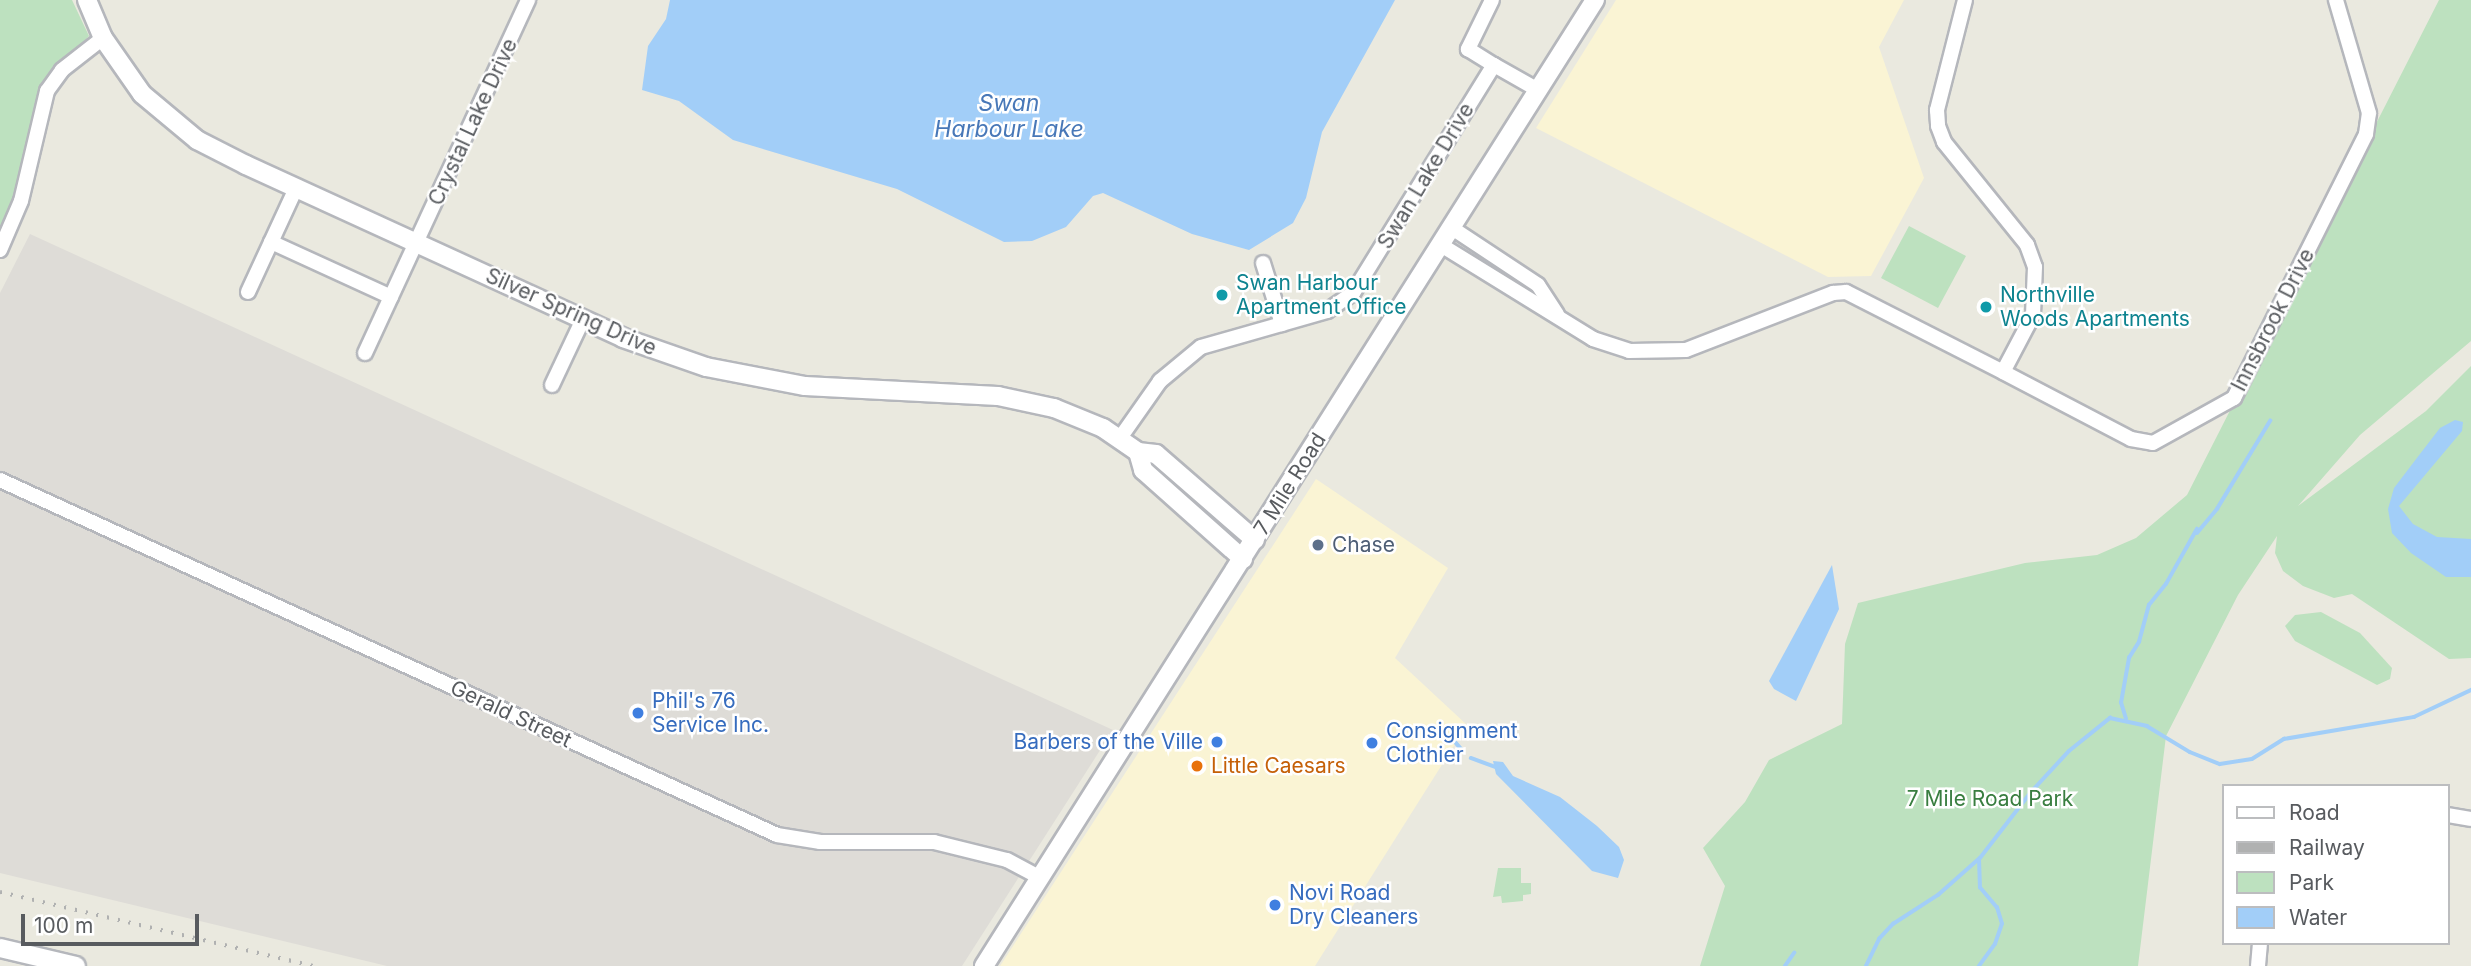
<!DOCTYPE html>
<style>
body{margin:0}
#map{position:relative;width:2471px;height:966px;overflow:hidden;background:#eae9df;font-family:Inter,sans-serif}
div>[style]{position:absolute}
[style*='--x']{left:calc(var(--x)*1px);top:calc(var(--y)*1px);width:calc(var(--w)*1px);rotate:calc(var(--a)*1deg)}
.commercial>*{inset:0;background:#faf4d4}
.industrial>*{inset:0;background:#dedcd7}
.green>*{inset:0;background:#bde1bf}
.water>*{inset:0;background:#a2cef8}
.stream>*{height:3.5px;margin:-1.75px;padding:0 1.75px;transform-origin:1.75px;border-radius:1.75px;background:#a2cef8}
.roads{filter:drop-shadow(2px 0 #b5b7bc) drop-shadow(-2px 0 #b5b7bc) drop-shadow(0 2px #b5b7bc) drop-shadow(0 -2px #b5b7bc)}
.minor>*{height:14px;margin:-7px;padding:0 7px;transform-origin:7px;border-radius:7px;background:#fff}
.tertiary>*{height:18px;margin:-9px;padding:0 9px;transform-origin:9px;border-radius:9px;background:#fff}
.rail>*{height:3.5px;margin-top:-1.75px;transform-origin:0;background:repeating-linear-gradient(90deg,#b0b1b1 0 2px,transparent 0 11px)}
.dots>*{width:19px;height:19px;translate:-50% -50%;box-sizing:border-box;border:4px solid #fff;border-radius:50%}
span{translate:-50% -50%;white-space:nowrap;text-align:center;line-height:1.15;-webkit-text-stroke:5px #fff;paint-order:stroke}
.street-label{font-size:21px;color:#585b5f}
.culture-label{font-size:21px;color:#0d838f}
.left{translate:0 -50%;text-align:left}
.service-label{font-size:21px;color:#4e5e75}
.shop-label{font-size:21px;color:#366cbe}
.right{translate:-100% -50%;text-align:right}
.food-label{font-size:21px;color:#c56008}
.park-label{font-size:21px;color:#397e40}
.water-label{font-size:23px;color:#4878b8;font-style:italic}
.legend{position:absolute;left:2222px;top:784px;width:228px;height:161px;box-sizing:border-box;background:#fff;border:2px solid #bcbdbf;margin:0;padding:9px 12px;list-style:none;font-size:21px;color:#585b5f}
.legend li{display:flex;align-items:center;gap:14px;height:35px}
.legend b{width:35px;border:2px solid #bcbdbf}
.scale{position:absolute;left:21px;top:914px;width:178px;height:32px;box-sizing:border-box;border:4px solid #585b5f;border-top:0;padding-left:9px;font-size:21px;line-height:24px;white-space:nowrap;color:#585b5f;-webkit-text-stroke:5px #fff;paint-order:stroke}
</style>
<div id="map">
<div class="commercial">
<i style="clip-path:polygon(1616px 0,1904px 0,1879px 47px,1924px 178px,1871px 276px,1828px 277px,1536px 128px)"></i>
<i style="clip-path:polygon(1316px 479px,1448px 568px,1395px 658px,1467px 725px,1315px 966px,1000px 966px)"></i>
</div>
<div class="industrial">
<i style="clip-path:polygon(30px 234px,1113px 730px,962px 966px,387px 966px,0 873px,0 293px)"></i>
</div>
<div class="green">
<i style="clip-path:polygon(0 0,72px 0,89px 36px,41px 89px,17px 188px,0 234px)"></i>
<i style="clip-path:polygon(2439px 0,2471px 0,2471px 341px,2360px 435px,2298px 506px,2426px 411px,2471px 366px,2471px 658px,2449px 659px,2352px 594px,2334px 598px,2303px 586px,2283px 571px,2275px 553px,2277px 536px,2238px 595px,2166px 736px,2138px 966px,1700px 966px,1725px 886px,1703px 848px,1745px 802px,1769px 760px,1842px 724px,1845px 644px,1858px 603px,2025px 563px,2097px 555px,2136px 538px,2187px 495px)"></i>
<i style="clip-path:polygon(1909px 226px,1966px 256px,1938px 308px,1881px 278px)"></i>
<i style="clip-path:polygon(2321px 612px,2360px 633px,2392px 668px,2390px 679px,2377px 685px,2295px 641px,2285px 626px,2295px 615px)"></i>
<i style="clip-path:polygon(1498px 868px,1521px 868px,1521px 883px,1531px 883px,1531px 894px,1523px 895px,1523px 901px,1502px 903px,1501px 896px,1493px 897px)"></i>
</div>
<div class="water">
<i style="clip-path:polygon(670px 0,1395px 0,1322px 132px,1306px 198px,1293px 223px,1249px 250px,1192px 234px,1103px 193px,1093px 196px,1066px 227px,1032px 241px,1004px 242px,897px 189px,733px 140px,679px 101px,642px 90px,648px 46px,666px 19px)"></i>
<i style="clip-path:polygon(2455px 420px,2463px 422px,2462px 431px,2399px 506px,2413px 524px,2437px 537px,2471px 539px,2471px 577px,2446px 577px,2411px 553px,2392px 533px,2388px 509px,2394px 488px,2423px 450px,2440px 428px)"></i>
<i style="clip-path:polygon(1832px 565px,1839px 609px,1796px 701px,1774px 689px,1769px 681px)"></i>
<i style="clip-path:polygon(1493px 761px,1503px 762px,1513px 776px,1560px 797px,1597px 826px,1619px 847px,1624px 860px,1618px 878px,1592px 871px,1496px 774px)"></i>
</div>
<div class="stream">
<i style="--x:2197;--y:533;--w:31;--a:-50"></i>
<i style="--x:2217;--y:509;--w:103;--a:-58.9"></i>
<i style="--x:2126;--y:719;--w:17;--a:-107"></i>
<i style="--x:2121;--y:703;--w:46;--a:-79.9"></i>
<i style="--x:2129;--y:658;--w:19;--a:-58"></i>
<i style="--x:2139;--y:642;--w:38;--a:-75"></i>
<i style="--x:2149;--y:605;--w:27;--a:-51"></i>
<i style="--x:2166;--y:584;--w:63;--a:-60.6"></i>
<i style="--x:1451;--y:737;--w:18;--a:49"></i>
<i style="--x:1471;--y:758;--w:27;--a:20"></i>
<i style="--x:1785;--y:966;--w:16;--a:-55"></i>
<i style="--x:1866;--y:966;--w:30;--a:-64"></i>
<i style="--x:1879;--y:939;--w:21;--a:-47"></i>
<i style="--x:1893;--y:924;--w:54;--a:-32.8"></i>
<i style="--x:1938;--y:895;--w:56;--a:-41.4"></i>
<i style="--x:1980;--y:858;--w:85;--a:-52.2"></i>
<i style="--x:2032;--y:791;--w:54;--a:-47.2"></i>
<i style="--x:2069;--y:751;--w:53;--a:-38.8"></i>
<i style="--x:2110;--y:718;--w:38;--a:12"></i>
<i style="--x:2147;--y:726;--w:50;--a:31.2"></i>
<i style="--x:2190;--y:752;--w:32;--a:22"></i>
<i style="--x:2220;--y:764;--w:32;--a:-9"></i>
<i style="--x:2252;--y:759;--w:38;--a:-32"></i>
<i style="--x:2284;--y:739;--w:132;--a:-9.6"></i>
<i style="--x:2414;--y:717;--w:63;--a:-25.3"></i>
<i style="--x:1979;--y:966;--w:27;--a:-54"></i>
<i style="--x:1995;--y:944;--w:21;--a:-71"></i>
<i style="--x:2002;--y:924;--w:17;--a:-107"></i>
<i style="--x:1997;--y:908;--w:26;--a:-130"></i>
<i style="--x:1980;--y:888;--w:28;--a:-92"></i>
</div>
<div class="roads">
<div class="minor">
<i style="--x:1492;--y:0;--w:55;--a:116.1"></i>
<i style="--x:1468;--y:49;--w:31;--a:32"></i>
<i style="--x:1965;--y:0;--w:114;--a:104.3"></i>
<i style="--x:1937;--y:110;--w:16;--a:86"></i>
<i style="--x:1938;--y:126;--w:17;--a:69"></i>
<i style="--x:1944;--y:142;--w:132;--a:51.1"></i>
<i style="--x:2027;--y:245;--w:23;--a:70"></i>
<i style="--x:2035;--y:267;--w:48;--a:92.4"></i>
<i style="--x:2033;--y:315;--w:64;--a:117.8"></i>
<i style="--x:2003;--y:372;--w:144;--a:27.6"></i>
<i style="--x:2131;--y:439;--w:22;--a:10"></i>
<i style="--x:2153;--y:443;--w:93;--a:-29.1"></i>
<i style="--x:2234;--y:398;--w:295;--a:-63.4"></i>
<i style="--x:2366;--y:134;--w:21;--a:-82"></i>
<i style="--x:2369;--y:113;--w:118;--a:-106.3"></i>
<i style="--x:1452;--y:228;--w:103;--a:33.5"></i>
<i style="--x:1538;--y:285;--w:35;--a:57"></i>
<i style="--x:271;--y:242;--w:132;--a:24.6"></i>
<i style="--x:1441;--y:245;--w:179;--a:31.7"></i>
<i style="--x:1593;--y:339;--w:38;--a:18"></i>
<i style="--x:1629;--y:351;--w:57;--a:-1"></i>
<i style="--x:1686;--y:350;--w:158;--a:-21.2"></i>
<i style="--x:1833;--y:293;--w:13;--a:-4"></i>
<i style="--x:1846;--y:292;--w:176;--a:27"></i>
<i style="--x:0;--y:250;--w:53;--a:-66.8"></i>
<i style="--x:21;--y:201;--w:113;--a:-76.7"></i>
<i style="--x:47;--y:91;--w:26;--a:-54"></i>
<i style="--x:62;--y:70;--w:52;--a:-38"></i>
<i style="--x:1263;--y:263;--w:64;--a:72.7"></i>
<i style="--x:248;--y:292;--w:115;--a:-65.2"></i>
<i style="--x:365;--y:353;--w:389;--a:-65.2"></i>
<i style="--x:552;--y:385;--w:73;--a:-64.8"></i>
<i style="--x:1120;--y:438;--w:70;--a:-54.9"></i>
<i style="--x:1160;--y:381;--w:53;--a:-39.7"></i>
<i style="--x:1201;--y:347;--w:131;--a:-15.9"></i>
<i style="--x:1327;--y:311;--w:32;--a:-35"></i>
<i style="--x:1353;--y:293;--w:268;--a:-58.3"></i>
<i style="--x:1494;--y:65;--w:51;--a:29.6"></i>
<i style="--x:0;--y:480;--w:854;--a:24.55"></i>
<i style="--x:777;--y:835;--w:44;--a:9.2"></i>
<i style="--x:820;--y:842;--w:114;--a:0"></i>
<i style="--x:934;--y:842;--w:75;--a:13.9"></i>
<i style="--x:1007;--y:860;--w:38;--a:28"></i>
<i style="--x:2448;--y:815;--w:23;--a:10"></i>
<i style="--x:2258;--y:966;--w:23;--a:-85"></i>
</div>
<div class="tertiary">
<i style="--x:87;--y:0;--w:41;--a:67.2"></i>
<i style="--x:103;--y:38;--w:68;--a:55.1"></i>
<i style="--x:142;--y:94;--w:72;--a:39.9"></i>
<i style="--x:197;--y:140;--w:55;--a:27"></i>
<i style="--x:246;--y:165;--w:415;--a:24.6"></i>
<i style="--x:623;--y:338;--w:88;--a:19.3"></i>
<i style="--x:706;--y:367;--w:101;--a:10.9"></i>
<i style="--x:805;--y:386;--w:193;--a:3"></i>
<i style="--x:998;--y:396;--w:57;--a:12.1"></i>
<i style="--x:1054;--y:408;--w:53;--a:22.2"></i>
<i style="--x:1103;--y:428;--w:42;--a:34.4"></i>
<i style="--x:1138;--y:452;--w:18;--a:6"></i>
<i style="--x:1156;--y:454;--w:131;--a:41"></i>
<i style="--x:1138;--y:452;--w:19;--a:74"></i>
<i style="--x:1143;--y:470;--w:134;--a:41.7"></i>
<i style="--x:0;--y:948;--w:78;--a:13.3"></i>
<i style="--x:984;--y:966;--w:1143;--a:-57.69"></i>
</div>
</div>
<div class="rail">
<i style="--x:0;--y:892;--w:322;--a:13.3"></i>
</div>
<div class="dots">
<i style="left:1222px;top:295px;background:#0f9aa8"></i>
<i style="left:1986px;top:307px;background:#0f9aa8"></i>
<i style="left:1318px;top:545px;background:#5c6f8a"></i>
<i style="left:638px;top:713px;background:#3f7fe0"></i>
<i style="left:1217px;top:742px;background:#3f7fe0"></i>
<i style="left:1372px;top:743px;background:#3f7fe0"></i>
<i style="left:1197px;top:766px;background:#e8710a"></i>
<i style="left:1275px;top:905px;background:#3f7fe0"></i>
</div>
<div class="street-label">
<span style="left:473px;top:122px;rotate:-65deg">Crystal Lake Drive</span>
<span style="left:1426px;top:176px;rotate:-59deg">Swan Lake Drive</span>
<span style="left:571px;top:312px;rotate:24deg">Silver Spring Drive</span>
<span style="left:2273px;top:320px;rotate:-63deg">Innsbrook Drive</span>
<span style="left:1290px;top:484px;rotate:-58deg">7 Mile Road</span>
<span style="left:511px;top:714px;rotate:25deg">Gerald Street</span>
</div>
<div class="culture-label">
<span class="left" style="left:1236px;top:295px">Swan Harbour<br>Apartment Office</span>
<span class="left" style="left:2000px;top:307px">Northville<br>Woods Apartments</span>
</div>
<div class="service-label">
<span class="left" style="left:1332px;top:545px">Chase</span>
</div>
<div class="shop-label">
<span class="left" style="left:652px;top:713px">Phil's 76<br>Service Inc.</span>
<span class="left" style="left:1386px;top:743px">Consignment<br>Clothier</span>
<span class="right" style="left:1203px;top:742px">Barbers of the Ville</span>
<span class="left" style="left:1289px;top:905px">Novi Road<br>Dry Cleaners</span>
</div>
<div class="food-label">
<span class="left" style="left:1211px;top:766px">Little Caesars</span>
</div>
<div class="park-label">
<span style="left:1990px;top:799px">7 Mile Road Park</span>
</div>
<div class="water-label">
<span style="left:1009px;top:116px">Swan<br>Harbour Lake</span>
</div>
<ul class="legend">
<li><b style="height:9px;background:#fff"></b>Road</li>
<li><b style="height:9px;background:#b0b1b1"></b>Railway</li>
<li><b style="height:19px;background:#bde1bf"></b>Park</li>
<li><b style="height:19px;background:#a2cef8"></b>Water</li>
</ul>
<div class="scale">100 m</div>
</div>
